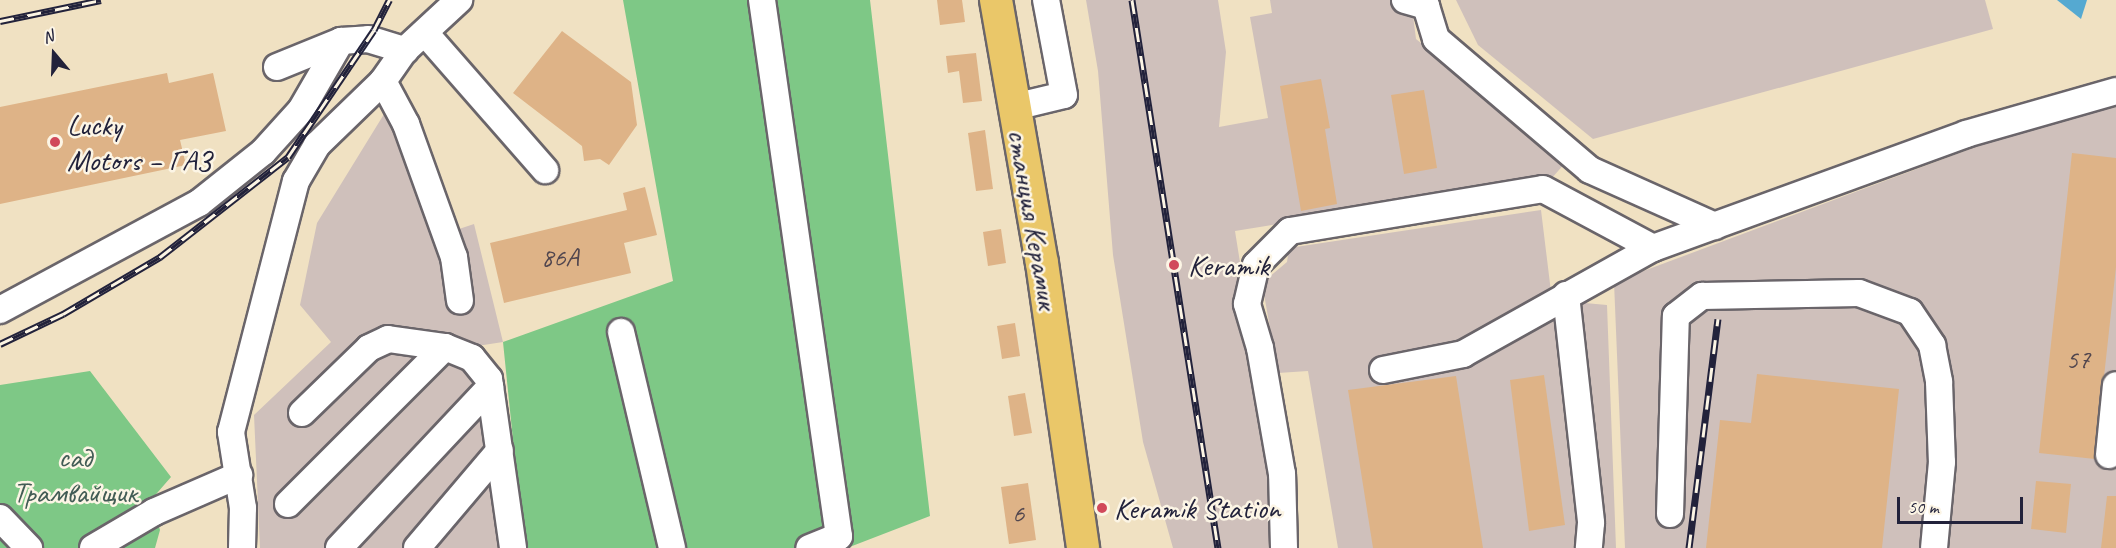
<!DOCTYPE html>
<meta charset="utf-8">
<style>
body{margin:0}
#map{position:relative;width:2116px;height:548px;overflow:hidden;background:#f0e1c2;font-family:Caveat,sans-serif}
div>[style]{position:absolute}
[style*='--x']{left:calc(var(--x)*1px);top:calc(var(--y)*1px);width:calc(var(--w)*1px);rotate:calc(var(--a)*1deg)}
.industrial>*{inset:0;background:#cfc0bb}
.green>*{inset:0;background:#7ec886}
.water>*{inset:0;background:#55a9d1}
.building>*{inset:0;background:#deb387}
.roads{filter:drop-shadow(2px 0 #6a656a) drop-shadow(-2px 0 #6a656a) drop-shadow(0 2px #6a656a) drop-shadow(0 -2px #6a656a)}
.minor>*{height:26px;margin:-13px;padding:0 13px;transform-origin:13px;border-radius:13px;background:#fff}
.major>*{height:32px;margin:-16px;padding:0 16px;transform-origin:16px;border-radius:16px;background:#eac769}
.rail>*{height:7px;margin-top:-3.5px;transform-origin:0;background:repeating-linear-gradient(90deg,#fcf5e5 0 14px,#22223b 0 28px);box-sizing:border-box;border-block:2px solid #22223b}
.dots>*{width:16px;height:16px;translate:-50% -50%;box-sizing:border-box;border:3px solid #fcf5e5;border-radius:50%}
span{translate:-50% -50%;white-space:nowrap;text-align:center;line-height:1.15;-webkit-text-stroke:5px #fcf5e5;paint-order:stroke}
.number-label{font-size:27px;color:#51464e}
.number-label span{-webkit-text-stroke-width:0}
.poi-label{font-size:30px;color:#22223b}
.left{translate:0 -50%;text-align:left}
.street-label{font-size:30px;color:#22223b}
.park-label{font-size:30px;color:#425c55}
.north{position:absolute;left:24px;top:24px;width:60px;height:60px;-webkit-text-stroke:4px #fcf5e5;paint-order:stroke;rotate:341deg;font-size:16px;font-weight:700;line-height:24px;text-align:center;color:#22223b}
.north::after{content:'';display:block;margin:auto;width:21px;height:27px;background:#22223b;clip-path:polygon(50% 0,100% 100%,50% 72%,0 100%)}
.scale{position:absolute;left:1897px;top:497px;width:126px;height:27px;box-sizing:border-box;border:3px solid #22223b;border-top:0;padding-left:8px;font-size:18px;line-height:21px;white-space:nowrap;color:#22223b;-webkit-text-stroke:4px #fcf5e5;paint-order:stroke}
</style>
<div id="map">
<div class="industrial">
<i style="clip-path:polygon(1086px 0,1218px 0,1226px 52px,1219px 127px,1268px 118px,1250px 17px,1272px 13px,1270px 0,1411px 0,1416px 39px,1567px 161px,1550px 180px,1235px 231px,1262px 400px,1278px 548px,1173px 548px,1143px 442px,1113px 255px,1098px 71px)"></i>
<i style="clip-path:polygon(1456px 0,1985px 0,1993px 29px,1593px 139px,1478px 45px)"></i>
<i style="clip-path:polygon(406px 90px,459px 229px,474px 224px,503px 342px,477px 346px,499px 548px,260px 548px,254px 415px,331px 342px,300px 305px,317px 223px,397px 93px)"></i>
<i style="clip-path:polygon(2116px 103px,2116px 548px,1625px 548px,1614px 282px,2016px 132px)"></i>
<i style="clip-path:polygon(1541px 210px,1552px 300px,1607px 305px,1616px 548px,1338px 548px,1308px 371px,1278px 373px,1262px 283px,1287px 262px,1289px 248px)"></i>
</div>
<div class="green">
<i style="clip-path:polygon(623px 0,870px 0,930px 516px,847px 548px,524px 548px,503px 342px,673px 281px)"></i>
<i style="clip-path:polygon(90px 371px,171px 477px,151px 500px,160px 530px,155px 548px,0 548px,0 385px)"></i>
</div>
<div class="water">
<i style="clip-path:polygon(2057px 0,2087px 0,2081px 19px)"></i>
</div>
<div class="building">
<i style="clip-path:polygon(937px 0,962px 0,965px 22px,940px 25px)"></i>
<i style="clip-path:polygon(562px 31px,631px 82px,637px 125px,609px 165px,600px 159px,584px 161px,582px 146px,513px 93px)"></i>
<i style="clip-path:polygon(976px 53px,982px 101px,963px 103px,959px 71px,948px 73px,946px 56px)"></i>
<i style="clip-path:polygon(167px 73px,169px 83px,213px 73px,226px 131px,180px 140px,186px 165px,0 204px,0 107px)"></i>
<i style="clip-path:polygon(1321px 79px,1330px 128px,1325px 129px,1337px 204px,1301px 211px,1280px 86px)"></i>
<i style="clip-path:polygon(1424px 90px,1437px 168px,1404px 174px,1391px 95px)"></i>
<i style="clip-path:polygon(985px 130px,993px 189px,976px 191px,968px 133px)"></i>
<i style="clip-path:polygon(2072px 153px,2116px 158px,2116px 267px,2095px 459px,2039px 453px)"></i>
<i style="clip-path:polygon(645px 187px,657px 235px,624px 243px,631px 273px,504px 303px,490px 243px,627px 210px,623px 193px)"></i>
<i style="clip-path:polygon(1001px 229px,1006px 263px,988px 266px,983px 232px)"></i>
<i style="clip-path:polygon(1015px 323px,1020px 356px,1002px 359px,997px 326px)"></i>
<i style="clip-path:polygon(1757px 374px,1899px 389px,1882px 548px,1706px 548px,1720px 420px,1751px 423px)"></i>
<i style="clip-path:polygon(1544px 375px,1565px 525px,1529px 531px,1510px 380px)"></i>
<i style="clip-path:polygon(1456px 376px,1483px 548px,1373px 548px,1348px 390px)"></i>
<i style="clip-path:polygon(1025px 393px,1032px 433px,1014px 436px,1008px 396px)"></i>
<i style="clip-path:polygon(2036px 481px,2071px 484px,2066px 533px,2031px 529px)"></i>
<i style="clip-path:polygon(1028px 483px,1036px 540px,1009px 544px,1001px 487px)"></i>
<i style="clip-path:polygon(2107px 496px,2116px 496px,2116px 548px,2101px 548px)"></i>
</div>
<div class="roads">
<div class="minor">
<i style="--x:762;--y:0;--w:542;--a:81.83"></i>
<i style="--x:839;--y:536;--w:32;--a:158"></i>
<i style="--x:1405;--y:0;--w:22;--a:16"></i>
<i style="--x:1426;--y:6;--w:34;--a:73"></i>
<i style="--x:1436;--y:39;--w:202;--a:40.4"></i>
<i style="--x:1590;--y:170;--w:137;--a:24.1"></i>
<i style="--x:426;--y:34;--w:181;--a:48.8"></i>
<i style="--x:277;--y:67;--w:69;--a:-22.1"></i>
<i style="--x:383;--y:81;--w:49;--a:61.9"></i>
<i style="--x:406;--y:124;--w:141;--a:70.2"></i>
<i style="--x:454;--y:257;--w:44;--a:82.2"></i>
<i style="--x:1014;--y:107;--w:51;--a:-13.5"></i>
<i style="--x:1064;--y:95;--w:97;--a:-100.7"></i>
<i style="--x:1566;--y:295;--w:229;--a:83.7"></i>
<i style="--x:1591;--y:523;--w:25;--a:95"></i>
<i style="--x:0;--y:310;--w:226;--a:-28.3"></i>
<i style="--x:199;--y:203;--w:82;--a:-38.6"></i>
<i style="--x:263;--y:152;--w:57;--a:-47.9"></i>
<i style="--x:301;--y:110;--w:80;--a:-59.9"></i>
<i style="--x:341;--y:41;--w:27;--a:-4"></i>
<i style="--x:368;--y:39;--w:39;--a:17"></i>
<i style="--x:621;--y:332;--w:222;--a:76.7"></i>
<i style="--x:1383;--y:370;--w:82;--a:-11.3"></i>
<i style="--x:1463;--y:354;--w:218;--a:-29.2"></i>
<i style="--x:1653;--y:248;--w:333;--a:-20"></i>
<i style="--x:1966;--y:134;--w:156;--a:-16"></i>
<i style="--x:302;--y:413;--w:93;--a:-44.1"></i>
<i style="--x:369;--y:348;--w:21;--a:-25"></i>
<i style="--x:388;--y:339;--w:58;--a:8"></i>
<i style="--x:2109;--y:455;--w:70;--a:-84.3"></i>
<i style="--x:288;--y:504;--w:222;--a:-45"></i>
<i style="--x:445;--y:347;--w:29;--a:22"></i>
<i style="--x:472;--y:358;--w:27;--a:51"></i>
<i style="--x:489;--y:379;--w:171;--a:81.9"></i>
<i style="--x:1670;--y:514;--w:198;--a:-88.3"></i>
<i style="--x:1676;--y:316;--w:33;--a:-38"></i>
<i style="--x:1702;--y:296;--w:157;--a:-1.1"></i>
<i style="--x:1859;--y:293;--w:54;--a:20.4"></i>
<i style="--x:1910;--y:312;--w:40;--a:56"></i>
<i style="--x:1932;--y:345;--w:38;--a:79"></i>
<i style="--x:1939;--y:382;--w:80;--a:87.9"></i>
<i style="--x:1942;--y:462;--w:86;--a:95.3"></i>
<i style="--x:0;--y:518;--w:42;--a:46"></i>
<i style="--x:93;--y:548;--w:71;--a:-30.5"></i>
<i style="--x:154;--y:512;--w:93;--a:-23.5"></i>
<i style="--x:242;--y:548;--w:40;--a:-88.6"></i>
<i style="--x:243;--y:508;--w:77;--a:-99"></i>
<i style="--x:231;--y:432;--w:259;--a:-75.5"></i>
<i style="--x:296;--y:181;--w:42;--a:-59.7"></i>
<i style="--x:317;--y:145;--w:92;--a:-44.1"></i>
<i style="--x:383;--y:81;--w:38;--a:-55"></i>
<i style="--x:405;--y:50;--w:74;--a:-42.8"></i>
<i style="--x:339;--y:548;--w:221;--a:-46.8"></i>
<i style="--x:417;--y:548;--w:128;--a:-49.7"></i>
<i style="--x:1284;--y:548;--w:74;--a:-91.5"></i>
<i style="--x:1282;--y:474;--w:128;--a:-99.9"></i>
<i style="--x:1260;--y:348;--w:46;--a:-106.5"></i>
<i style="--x:1247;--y:304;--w:40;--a:-77"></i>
<i style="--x:1256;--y:265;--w:48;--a:-45"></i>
<i style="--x:1290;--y:231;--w:256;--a:-9.4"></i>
<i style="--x:1543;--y:189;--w:125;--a:28.2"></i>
</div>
<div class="major">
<i style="--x:996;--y:0;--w:267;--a:80.1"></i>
<i style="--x:1042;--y:263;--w:288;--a:81.8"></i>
</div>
</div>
<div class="rail">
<i style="--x:1132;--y:0;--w:555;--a:81.08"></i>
<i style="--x:0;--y:21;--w:103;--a:-11.7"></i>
<i style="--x:0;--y:344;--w:70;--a:-25.5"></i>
<i style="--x:63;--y:314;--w:113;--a:-30.4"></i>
<i style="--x:160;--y:257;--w:162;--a:-38"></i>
<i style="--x:288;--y:157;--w:153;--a:-55.9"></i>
<i style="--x:374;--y:30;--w:34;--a:-63"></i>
<i style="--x:1689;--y:548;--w:231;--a:-82.8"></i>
</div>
<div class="dots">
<i style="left:55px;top:142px;background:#d1495b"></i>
<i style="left:1174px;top:265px;background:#d1495b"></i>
<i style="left:1102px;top:508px;background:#d1495b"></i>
</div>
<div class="number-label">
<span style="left:560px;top:258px">86А</span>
<span style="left:2078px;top:360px">57</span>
<span style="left:1018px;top:514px">6</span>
</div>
<div class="poi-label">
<span class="left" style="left:67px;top:142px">Lucky<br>Motors – ГАЗ</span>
<span class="left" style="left:1188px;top:265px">Keramik</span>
<span class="left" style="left:1114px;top:508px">Keramik Station</span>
</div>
<div class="street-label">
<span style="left:1033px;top:219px;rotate:80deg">станция Керамик</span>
</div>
<div class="park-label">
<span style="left:75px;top:474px">сад<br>Трамвайщик</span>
</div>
<div class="north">N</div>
<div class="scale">50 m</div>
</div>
